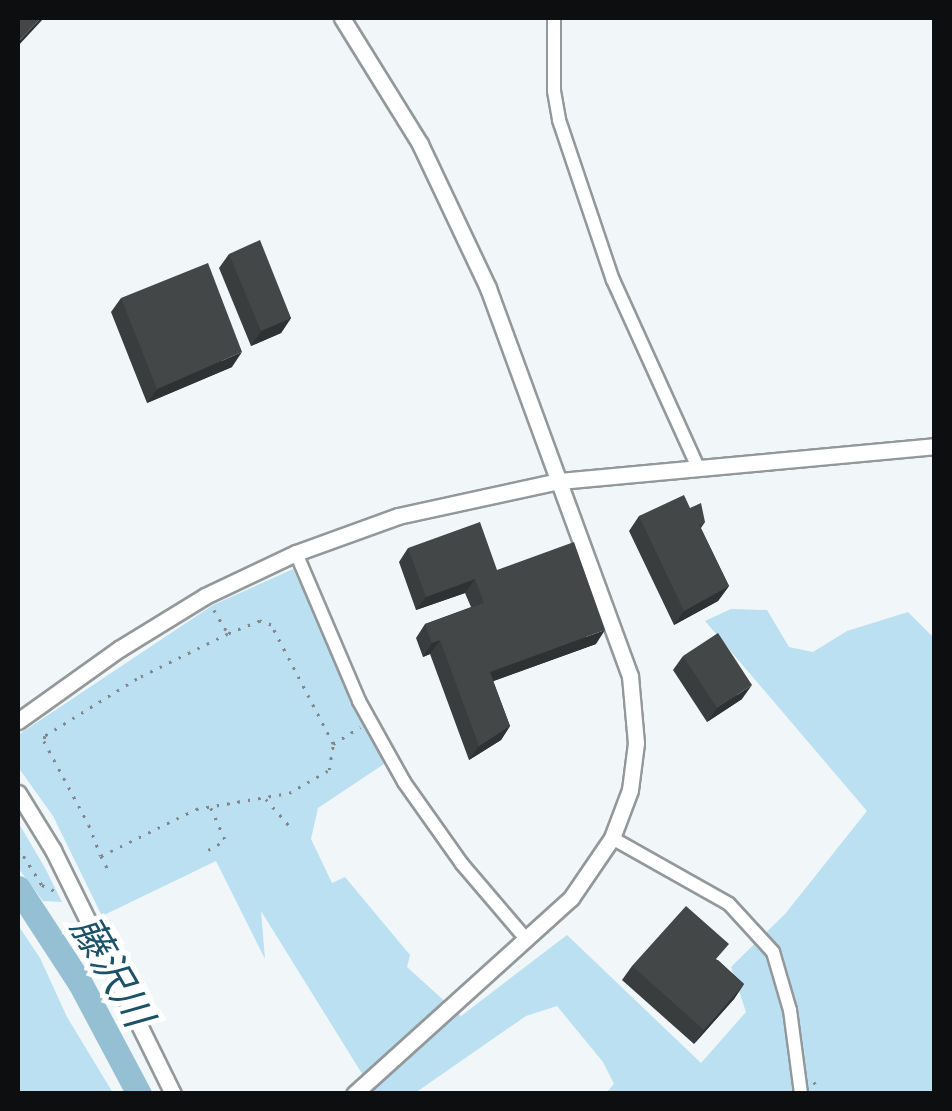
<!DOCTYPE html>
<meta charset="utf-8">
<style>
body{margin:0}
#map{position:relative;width:952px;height:1111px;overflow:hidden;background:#f1f6f8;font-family:Cabin,"Noto Sans JP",sans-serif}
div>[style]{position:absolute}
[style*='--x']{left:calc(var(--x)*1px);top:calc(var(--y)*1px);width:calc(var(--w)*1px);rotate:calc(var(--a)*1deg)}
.green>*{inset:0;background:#bae0f2}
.river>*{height:25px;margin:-12.5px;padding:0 12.5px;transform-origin:12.5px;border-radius:12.5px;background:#95c0d3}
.path>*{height:2.5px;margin-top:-1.25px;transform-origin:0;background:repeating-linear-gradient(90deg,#838688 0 2.5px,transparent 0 10.5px)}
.roads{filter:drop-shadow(2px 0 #93989a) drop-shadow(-2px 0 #93989a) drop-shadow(0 2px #93989a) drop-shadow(0 -2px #93989a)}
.minor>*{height:12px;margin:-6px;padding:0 6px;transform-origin:6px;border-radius:6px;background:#fff}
.tertiary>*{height:15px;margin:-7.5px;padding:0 7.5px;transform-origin:7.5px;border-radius:7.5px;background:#fff}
.wall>*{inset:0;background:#3a3d3e}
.shaded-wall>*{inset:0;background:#2f3232}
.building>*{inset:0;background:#434748}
span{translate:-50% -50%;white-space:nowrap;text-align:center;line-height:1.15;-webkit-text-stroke:10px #fff;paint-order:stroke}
.water-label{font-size:40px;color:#1a5267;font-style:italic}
.frame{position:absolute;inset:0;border:20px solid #0d0e0f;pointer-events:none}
</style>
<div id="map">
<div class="green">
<i style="clip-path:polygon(293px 569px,384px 764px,318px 808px,311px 839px,332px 883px,345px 877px,410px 955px,407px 967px,461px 1016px,567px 935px,701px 1063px,746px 1012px,731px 967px,785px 914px,867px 811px,705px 621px,731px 609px,767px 610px,789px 647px,813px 652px,847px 631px,908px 612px,934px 638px,934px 1093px,606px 1093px,614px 1084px,603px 1062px,557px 1006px,526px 1016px,415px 1093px,374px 1093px,261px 911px,265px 959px,216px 861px,102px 916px,53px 816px,18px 767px,18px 735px,213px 605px)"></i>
<i style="clip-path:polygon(18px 822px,45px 868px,62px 902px,43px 901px,18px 868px)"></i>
<i style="clip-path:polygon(18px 925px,40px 958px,67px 1017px,113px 1093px,18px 1093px)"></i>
</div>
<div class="river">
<i style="--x:18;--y:888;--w:113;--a:56.9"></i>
<i style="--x:80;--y:983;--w:126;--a:62"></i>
</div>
<div class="path">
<i style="--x:214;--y:610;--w:27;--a:59"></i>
<i style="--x:333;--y:744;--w:32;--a:-32"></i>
<i style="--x:266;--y:799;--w:40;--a:49"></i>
<i style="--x:211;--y:808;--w:39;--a:66"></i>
<i style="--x:18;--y:847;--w:45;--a:57.7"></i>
<i style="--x:42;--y:885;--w:14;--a:25"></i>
<i style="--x:208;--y:850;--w:18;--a:-29"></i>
<i style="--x:101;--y:856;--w:106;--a:-26.3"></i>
<i style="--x:196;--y:809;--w:94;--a:-9.8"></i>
<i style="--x:289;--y:793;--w:46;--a:-29.9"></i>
<i style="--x:329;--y:770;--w:26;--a:-81"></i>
<i style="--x:333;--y:744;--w:134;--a:-117.5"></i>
<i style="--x:271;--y:625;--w:12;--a:-160"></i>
<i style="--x:260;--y:621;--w:35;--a:158"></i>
<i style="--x:228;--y:634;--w:102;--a:153.7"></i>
<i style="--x:137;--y:679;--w:108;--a:148.2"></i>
<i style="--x:45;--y:736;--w:5;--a:101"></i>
<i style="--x:44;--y:741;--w:95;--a:61.8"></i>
<i style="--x:89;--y:825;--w:33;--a:69"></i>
<i style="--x:101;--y:856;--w:15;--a:62"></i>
<i style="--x:814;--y:1082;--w:14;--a:56"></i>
</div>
<div class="roads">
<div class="minor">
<i style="--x:554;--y:18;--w:73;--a:90"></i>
<i style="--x:554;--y:91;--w:29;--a:80"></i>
<i style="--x:559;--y:120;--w:169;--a:71.4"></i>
<i style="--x:613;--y:280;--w:205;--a:65.6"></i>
<i style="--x:296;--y:553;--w:161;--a:66.9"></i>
<i style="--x:359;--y:701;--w:93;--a:60.9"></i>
<i style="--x:404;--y:782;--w:100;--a:54.7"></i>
<i style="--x:462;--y:864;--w:100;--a:49.5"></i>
<i style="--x:612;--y:838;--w:134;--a:29.4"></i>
<i style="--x:729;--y:904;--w:65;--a:47.5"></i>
<i style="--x:773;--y:952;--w:60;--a:73.7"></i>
<i style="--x:790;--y:1010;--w:85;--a:82.5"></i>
</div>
<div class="tertiary">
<i style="--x:342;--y:18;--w:148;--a:58.2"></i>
<i style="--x:420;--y:144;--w:159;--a:64.7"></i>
<i style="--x:488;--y:288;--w:413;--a:69.9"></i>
<i style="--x:630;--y:676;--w:67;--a:84.9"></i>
<i style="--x:636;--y:743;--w:47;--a:97.3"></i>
<i style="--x:630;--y:790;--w:51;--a:110.6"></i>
<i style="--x:612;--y:838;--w:73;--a:124.3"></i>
<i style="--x:571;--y:898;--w:292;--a:137.9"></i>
<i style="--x:18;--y:721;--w:124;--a:-35.5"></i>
<i style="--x:119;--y:649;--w:101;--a:-31.6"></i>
<i style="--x:205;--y:596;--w:101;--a:-25.3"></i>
<i style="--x:296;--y:553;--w:109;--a:-19.9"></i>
<i style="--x:398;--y:516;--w:165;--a:-12.3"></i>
<i style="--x:559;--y:481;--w:377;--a:-5.3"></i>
<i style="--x:18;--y:793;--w:67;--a:58.4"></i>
<i style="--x:53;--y:850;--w:272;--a:63.8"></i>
</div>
</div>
<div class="wall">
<i style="clip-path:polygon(229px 254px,291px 318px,281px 333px,251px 346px,219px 268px)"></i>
<i style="clip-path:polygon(121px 298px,232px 367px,147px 403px,111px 312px)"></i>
<i style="clip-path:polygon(690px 508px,705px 522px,701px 528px,729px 586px,718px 601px,674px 625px,629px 531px,639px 516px)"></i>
<i style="clip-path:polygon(408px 548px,497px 570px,596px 644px,493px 681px,510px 726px,501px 740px,469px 760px,430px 654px,423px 657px,416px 638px,425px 624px,471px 607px,465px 593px,416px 610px,399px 562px)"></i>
<i style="clip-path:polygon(683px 656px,742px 699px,707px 722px,673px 670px)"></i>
<i style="clip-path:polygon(718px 960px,744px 984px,734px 999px,694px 1044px,622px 980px,632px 966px)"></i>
</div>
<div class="shaded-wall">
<i style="clip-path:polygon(41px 18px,44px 18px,18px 46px,18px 42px)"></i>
<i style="clip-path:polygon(291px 318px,281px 333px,251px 346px,261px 331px)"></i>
<i style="clip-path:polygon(242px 352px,232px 367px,147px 403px,157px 389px)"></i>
<i style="clip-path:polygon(475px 579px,465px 593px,416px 610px,426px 597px)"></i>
<i style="clip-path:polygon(729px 586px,718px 601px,674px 625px,684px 611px)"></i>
<i style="clip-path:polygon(605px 630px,596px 644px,480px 686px,490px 672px)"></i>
<i style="clip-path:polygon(440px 640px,430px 654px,423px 657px,432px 643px)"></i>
<i style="clip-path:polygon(752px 685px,742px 699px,707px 722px,717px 708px)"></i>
<i style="clip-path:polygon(510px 726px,501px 740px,469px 760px,479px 746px)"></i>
<i style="clip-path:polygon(744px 984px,734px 999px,694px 1044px,704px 1030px)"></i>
</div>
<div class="building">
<i style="clip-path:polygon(18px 18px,41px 18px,18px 42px)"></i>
<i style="clip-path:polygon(260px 240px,291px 318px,261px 331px,229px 254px)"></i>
<i style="clip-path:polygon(208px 263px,242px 352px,157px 389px,121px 298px)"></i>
<i style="clip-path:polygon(684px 495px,690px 508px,701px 503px,705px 522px,699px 525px,729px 586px,684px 611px,639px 516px)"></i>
<i style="clip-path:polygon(480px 522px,497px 570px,574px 542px,605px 630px,490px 672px,510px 726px,479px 746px,440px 640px,432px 643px,425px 624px,484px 603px,475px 579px,426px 597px,408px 548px)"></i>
<i style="clip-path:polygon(718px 633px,752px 685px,717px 708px,683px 656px)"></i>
<i style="clip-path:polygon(686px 906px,729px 944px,716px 959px,744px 984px,704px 1030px,632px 966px)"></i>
</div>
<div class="water-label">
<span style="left:112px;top:971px;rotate:60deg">藤沢川</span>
</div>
<div class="frame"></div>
</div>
